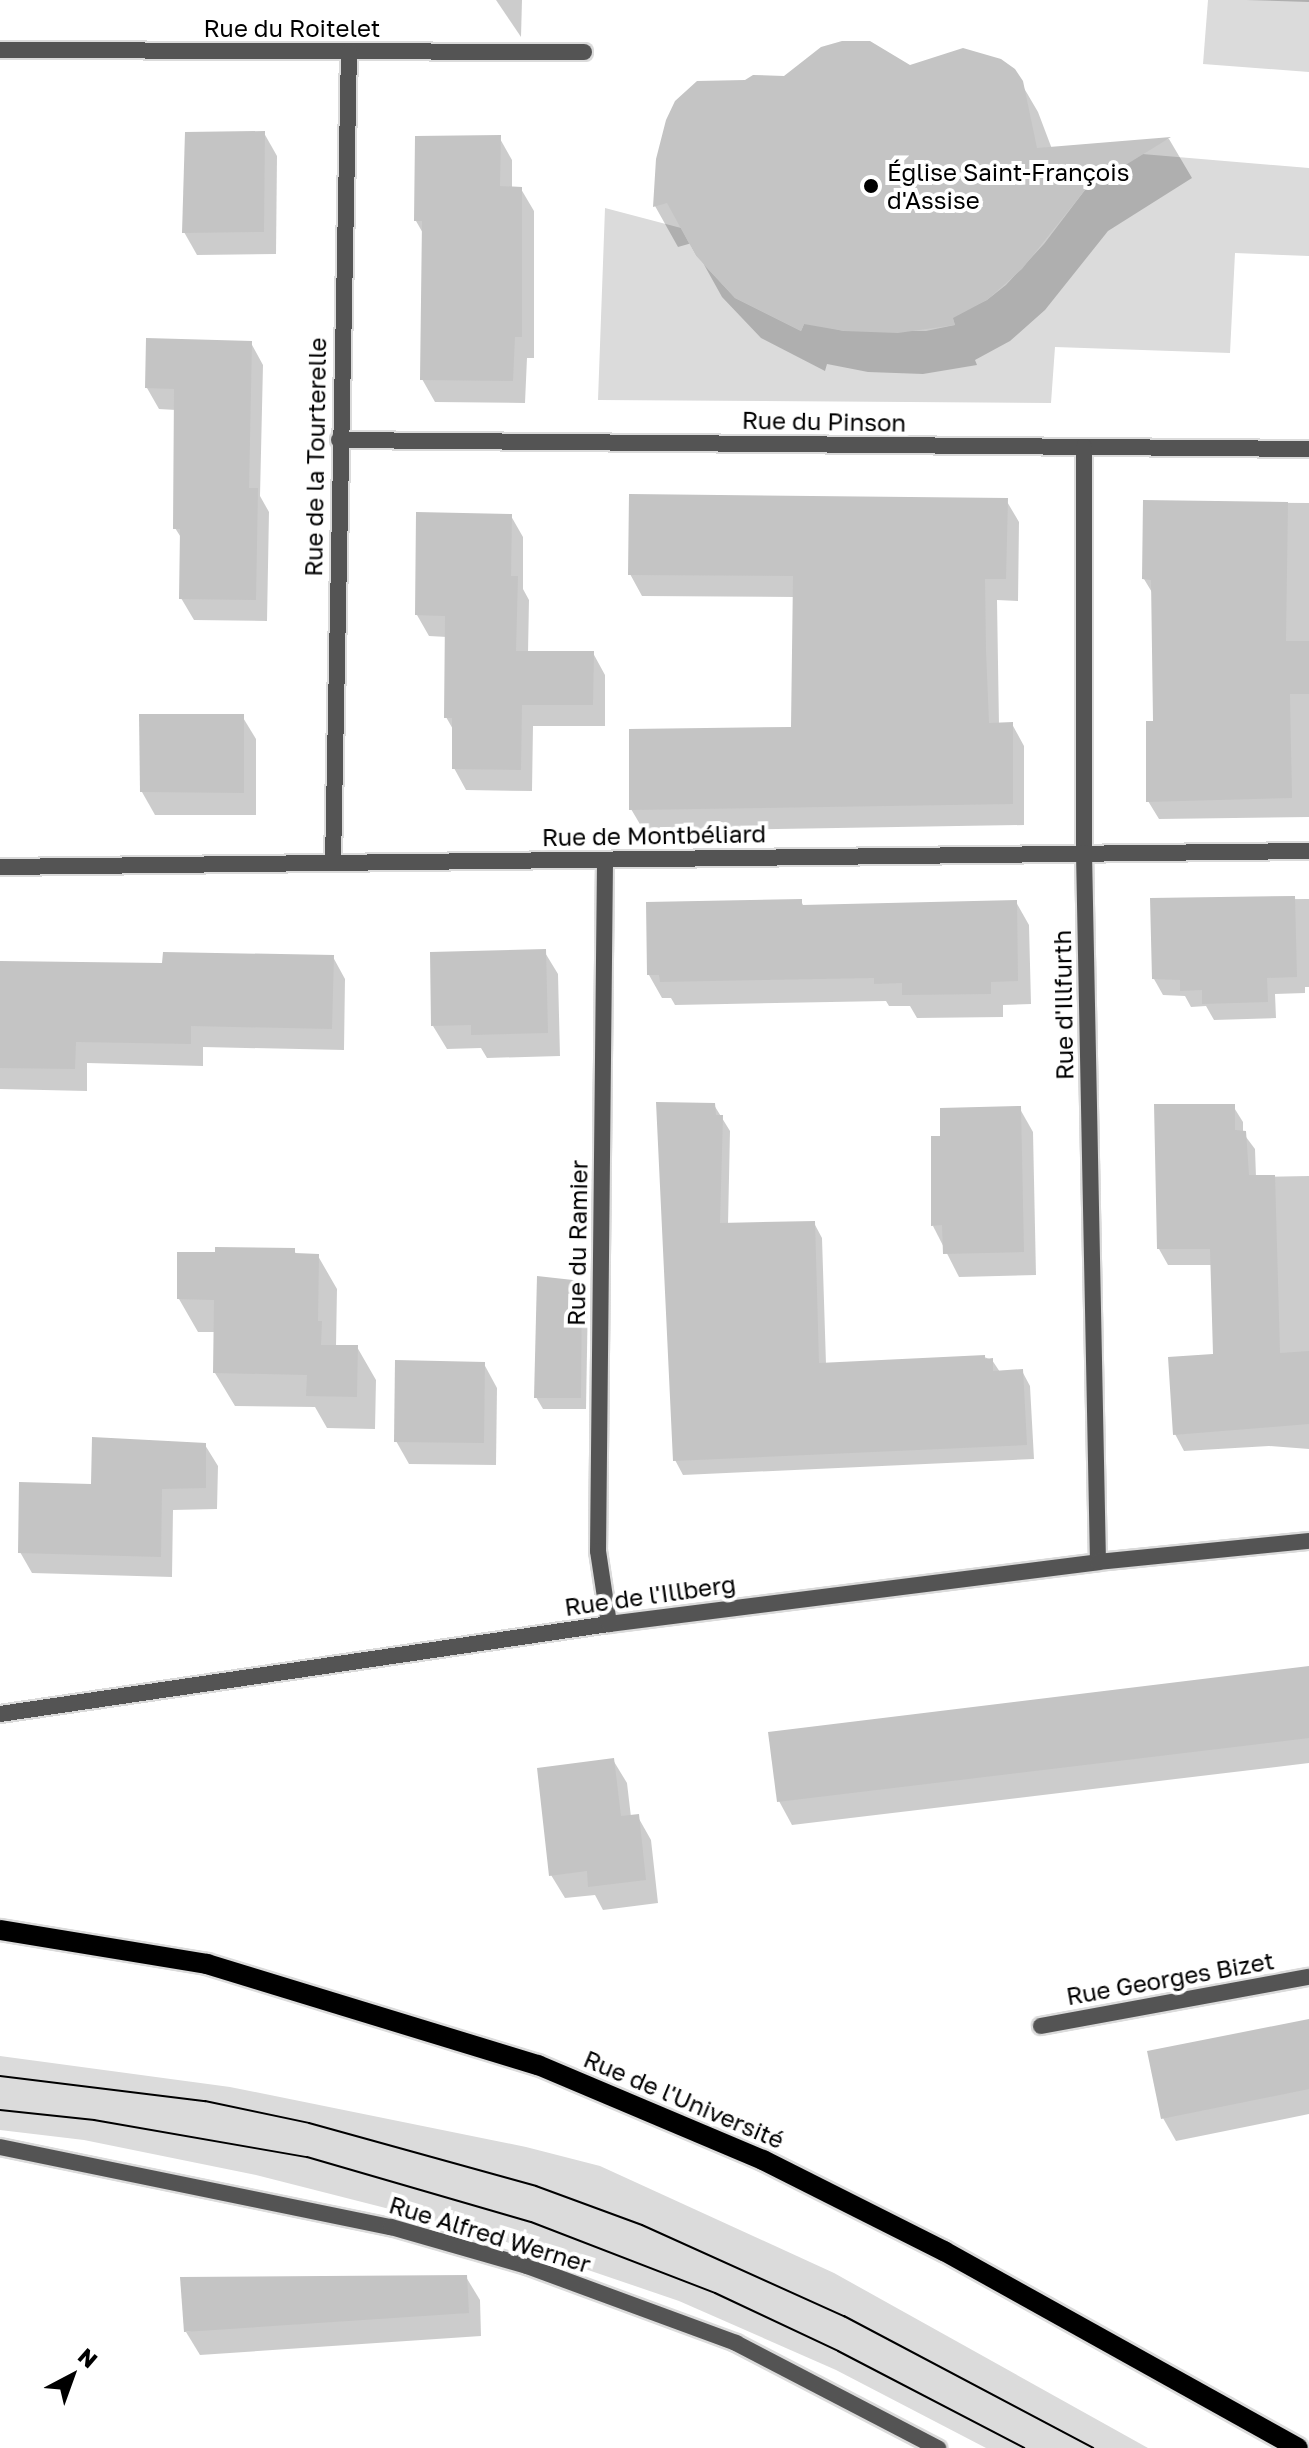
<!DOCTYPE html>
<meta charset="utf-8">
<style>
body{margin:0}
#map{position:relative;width:1309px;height:2448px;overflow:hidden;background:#fff;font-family:"Golos Text",sans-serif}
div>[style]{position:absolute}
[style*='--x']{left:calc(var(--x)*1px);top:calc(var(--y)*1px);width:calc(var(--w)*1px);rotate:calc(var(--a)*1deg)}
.green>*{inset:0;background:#dbdbdb}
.shadow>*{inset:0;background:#0003}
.building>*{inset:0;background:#c4c4c4}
.roads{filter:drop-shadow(2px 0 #dbdbdb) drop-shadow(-2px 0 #dbdbdb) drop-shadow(0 2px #dbdbdb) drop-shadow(0 -2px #dbdbdb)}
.street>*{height:16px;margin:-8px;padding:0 8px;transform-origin:8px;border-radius:8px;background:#545454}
.primary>*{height:20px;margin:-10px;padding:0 10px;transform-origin:10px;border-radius:10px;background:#000}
.tram>*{height:2px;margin:-1px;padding:0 1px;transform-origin:1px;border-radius:1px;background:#000}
.dots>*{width:22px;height:22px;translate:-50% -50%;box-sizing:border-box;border:4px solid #fff;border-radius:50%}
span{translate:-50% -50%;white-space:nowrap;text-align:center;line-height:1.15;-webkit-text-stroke:8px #fff;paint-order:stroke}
.street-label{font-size:24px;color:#000}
.poi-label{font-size:24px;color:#000}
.left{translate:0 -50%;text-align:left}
.north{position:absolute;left:32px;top:2336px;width:80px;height:80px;-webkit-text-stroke:6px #fff;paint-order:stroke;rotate:41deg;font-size:22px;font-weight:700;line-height:32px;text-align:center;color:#000}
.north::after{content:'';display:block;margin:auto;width:28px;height:36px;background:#000;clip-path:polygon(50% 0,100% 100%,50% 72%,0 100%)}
</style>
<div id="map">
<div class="green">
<i style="clip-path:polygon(1208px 0,1309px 0,1309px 72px,1203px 64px)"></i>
<i style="clip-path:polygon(1142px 154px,1309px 168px,1309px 256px,1235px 253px,1230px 353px,1055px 347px,1051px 403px,598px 400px,605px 208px,681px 228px,696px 256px,735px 298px,801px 331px,805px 322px,844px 331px,926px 331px,955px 325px,952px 316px,987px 300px,1006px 285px,1044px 244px,1085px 190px)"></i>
<i style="clip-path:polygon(0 2056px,230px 2087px,526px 2147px,600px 2166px,834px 2273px,1148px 2448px,986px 2448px,836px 2370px,679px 2301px,468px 2229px,256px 2175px,84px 2140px,0 2130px)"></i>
</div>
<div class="shadow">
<i style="clip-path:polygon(496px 0,522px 0,521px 37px)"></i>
<i style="clip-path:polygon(1309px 0,1309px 2px,1246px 0)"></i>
<i style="clip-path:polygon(910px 68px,1014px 71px,1038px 112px,1052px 149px,1169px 139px,1192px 178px,1108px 231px,1045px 310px,1010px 341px,975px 360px,977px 365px,923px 374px,868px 372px,827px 364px,825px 371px,761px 338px,722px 297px,692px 243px,678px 247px,655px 206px,784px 78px)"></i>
<i style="clip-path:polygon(264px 133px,277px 156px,276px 254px,197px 255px,184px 232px)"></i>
<i style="clip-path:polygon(499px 137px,512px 160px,512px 189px,521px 189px,534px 211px,534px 358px,527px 358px,525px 403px,435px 402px,422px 379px,424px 235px,416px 221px)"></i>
<i style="clip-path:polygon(251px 343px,263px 365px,260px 496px,269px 512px,267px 621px,194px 620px,181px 598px,182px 539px,175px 528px,176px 410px,159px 409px,147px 388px)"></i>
<i style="clip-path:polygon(1006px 500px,1019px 522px,1018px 601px,997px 600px,999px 725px,1012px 724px,1024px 746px,1024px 825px,644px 831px,631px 809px,793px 729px,795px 597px,642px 596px,630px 574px)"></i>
<i style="clip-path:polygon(1145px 502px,1309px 503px,1309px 817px,1159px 819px,1148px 801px,1155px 723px,1153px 594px,1144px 579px)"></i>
<i style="clip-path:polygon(511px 516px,523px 537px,523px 589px,529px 600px,528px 653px,593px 653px,605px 675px,605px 726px,533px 726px,532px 791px,466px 790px,454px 768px,454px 731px,446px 717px,447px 637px,429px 636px,417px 615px)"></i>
<i style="clip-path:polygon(242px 716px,256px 739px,256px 815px,155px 815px,142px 792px)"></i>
<i style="clip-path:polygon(1309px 899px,1309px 987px,1305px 987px,1305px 993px,1275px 994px,1276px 1018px,1214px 1020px,1206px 1006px,1191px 1007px,1185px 996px,1163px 995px,1154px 979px,1152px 900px)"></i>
<i style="clip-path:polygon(801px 901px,804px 907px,1016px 902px,1029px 925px,1031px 1004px,1003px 1005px,1003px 1017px,917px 1018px,910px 1006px,889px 1006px,886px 1001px,675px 1005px,671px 998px,662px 998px,649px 975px)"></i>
<i style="clip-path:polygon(544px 951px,558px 974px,560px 1056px,487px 1058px,481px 1048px,447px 1049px,433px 1026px)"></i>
<i style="clip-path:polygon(333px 957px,345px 979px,344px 1050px,203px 1047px,203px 1066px,87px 1063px,87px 1091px,0 1089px,0 962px,164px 965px)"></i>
<i style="clip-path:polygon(714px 1105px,730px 1131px,728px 1225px,814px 1223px,822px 1238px,826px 1364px,984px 1357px,992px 1360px,1000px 1372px,1022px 1371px,1030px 1386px,1034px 1459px,683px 1475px,675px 1460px)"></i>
<i style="clip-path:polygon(1233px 1106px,1243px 1122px,1243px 1133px,1255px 1149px,1256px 1177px,1309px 1176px,1309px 1449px,1269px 1446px,1184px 1451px,1175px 1434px,1216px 1356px,1213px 1265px,1168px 1265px,1159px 1249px)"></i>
<i style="clip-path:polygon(1020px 1109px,1033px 1132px,1036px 1275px,959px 1277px,933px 1226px)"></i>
<i style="clip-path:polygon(294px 1250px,297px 1256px,318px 1256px,337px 1289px,336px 1347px,357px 1347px,376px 1380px,375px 1429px,327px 1428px,315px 1407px,235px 1406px,215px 1373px,216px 1332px,198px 1332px,179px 1299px)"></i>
<i style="clip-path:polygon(581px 1283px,588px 1295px,586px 1409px,543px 1409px,536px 1397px)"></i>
<i style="clip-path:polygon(484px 1364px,497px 1388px,496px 1465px,409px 1464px,396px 1441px)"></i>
<i style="clip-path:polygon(205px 1445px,218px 1466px,217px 1509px,173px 1510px,172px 1577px,32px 1573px,20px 1552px,93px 1486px)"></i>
<i style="clip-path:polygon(1309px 1668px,1309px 1763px,792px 1825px,779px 1801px)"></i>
<i style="clip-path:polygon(613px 1760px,627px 1783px,631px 1817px,638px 1817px,651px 1840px,658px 1903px,603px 1910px,595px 1895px,565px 1898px,551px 1875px)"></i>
<i style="clip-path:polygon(1309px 2021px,1309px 2114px,1176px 2141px,1163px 2118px)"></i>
<i style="clip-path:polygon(466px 2277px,480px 2300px,481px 2336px,200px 2355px,186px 2332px)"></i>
</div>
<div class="building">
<i style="clip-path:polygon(842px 41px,870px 41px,910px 65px,963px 48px,1001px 59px,1015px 69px,1023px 81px,1037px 148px,1171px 137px,1085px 190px,1022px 269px,987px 300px,953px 318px,955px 325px,898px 333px,844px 331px,804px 324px,801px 331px,735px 298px,696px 256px,667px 203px,653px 207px,656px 159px,666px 120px,675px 101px,697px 81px,745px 80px,753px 75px,784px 76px,821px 47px)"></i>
<i style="clip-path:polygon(265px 131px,264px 232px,182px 233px,185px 132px)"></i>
<i style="clip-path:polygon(501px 135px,500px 186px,522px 187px,522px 337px,515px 337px,513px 381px,420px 380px,422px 221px,414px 221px,415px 136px)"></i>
<i style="clip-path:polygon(146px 338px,252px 341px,249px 488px,258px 488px,256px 600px,179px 599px,180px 529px,173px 529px,174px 389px,145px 388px)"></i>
<i style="clip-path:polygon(629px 494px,1008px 498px,1006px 579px,985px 579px,986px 651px,989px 723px,1013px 722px,1013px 804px,629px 810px,629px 729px,791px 727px,793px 576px,628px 575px)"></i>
<i style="clip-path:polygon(1143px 500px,1288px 502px,1286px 641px,1309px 641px,1309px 694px,1290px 694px,1292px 798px,1146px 802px,1146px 721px,1153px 721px,1151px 580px,1142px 579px)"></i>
<i style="clip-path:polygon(416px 512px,512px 514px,511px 576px,518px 576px,516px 651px,594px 651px,593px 705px,522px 705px,521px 770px,452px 769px,452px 718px,444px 718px,445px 616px,415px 615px)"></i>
<i style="clip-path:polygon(139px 714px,244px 714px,244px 793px,140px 792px)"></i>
<i style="clip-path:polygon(1295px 896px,1297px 977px,1267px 978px,1268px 1002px,1202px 1004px,1202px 990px,1180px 991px,1180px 980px,1152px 979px,1150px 898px)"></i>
<i style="clip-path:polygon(802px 899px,802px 905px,1017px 900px,1018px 981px,991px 982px,991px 994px,902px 995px,902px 983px,874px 984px,874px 978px,660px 982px,659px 975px,647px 975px,646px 902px)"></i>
<i style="clip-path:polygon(546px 949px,548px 1033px,471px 1035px,471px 1025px,431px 1026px,430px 952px)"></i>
<i style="clip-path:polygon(163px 952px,334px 955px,332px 1029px,191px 1026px,191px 1044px,76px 1042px,75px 1069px,0 1068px,0 961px,162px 963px)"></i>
<i style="clip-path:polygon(656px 1102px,715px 1103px,716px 1115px,723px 1115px,720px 1223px,815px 1221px,819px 1363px,985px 1355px,985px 1359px,993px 1358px,993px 1371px,1023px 1369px,1027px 1445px,673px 1461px)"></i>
<i style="clip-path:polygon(1154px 1104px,1235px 1104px,1235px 1130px,1246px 1131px,1249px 1175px,1275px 1175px,1280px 1353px,1309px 1351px,1309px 1424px,1173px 1435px,1168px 1357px,1213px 1354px,1210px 1249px,1157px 1249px)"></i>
<i style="clip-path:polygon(1021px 1106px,1024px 1252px,943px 1254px,942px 1225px,931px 1226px,931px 1136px,940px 1136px,940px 1108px)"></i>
<i style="clip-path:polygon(215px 1247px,295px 1248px,295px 1253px,319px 1254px,318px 1321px,322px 1321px,321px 1345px,358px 1345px,357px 1397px,306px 1396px,307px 1375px,213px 1373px,214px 1300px,177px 1299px,177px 1252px,215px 1252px)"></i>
<i style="clip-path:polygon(537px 1276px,582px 1281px,581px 1398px,534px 1398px)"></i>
<i style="clip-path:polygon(395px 1360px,485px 1362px,484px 1443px,394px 1442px)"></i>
<i style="clip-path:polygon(92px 1437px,206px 1443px,206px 1488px,162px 1489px,161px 1557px,18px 1553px,19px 1482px,91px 1484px)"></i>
<i style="clip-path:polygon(1309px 1666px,1309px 1738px,777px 1802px,768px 1732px)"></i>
<i style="clip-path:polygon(614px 1758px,621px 1816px,639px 1814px,646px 1880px,588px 1887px,587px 1871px,549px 1876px,537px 1768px)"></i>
<i style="clip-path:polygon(1309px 2019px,1309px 2089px,1161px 2119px,1147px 2051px)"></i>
<i style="clip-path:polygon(467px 2275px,469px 2313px,184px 2332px,180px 2277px)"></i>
</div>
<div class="roads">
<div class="street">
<i style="--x:0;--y:50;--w:584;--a:0.2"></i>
<i style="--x:339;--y:440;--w:970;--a:0.53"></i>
<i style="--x:1084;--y:447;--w:406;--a:90"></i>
<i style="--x:1084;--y:853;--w:709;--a:88.87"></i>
<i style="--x:605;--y:861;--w:690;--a:90.58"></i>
<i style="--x:598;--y:1551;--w:74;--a:81.4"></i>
<i style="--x:333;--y:862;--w:810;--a:-88.87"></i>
<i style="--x:0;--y:867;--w:1309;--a:-0.7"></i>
<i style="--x:0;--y:1714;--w:616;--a:-8.41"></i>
<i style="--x:609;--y:1624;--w:493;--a:-7.2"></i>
<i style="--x:1098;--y:1562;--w:212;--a:-5.7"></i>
<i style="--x:1041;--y:2026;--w:272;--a:-10.4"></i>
<i style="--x:0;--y:2147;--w:399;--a:11.6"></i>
<i style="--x:391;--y:2227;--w:141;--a:16"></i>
<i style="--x:527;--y:2266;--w:223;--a:20.2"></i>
<i style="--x:736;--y:2343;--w:228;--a:27.5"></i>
</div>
<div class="primary">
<i style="--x:0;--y:1930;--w:210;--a:9.3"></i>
<i style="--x:207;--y:1964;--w:346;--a:17"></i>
<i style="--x:538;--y:2065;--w:244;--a:22.9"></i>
<i style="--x:763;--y:2160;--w:203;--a:26.7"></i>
<i style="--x:944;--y:2251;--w:405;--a:29.1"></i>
</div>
</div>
<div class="tram">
<i style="--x:0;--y:2076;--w:207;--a:7"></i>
<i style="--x:205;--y:2101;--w:106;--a:11.9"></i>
<i style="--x:309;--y:2123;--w:236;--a:15.5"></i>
<i style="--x:536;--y:2186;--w:113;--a:20.2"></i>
<i style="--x:642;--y:2225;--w:222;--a:24.3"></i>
<i style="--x:844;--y:2316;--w:282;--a:27.9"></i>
<i style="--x:0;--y:2110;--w:95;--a:6.1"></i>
<i style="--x:94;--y:2120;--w:216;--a:9.9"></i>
<i style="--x:307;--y:2157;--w:233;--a:16.2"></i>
<i style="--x:531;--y:2222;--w:197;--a:21.1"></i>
<i style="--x:715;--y:2293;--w:136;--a:25.2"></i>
<i style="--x:838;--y:2351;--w:210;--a:27.5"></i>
</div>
<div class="dots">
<i style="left:871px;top:186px;background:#000"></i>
</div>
<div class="street-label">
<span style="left:292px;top:28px">Rue du Roitelet</span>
<span style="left:824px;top:421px;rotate:1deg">Rue du Pinson</span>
<span style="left:315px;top:457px;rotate:-89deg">Rue de la Tourterelle</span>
<span style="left:654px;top:835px;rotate:-1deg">Rue de Montbéliard</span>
<span style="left:1063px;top:1005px;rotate:-91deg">Rue d'Illfurth</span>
<span style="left:577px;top:1243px;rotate:-89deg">Rue du Ramier</span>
<span style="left:650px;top:1595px;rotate:-8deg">Rue de l'Illberg</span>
<span style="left:1170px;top:1978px;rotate:-10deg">Rue Georges Bizet</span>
<span style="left:684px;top:2099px;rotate:23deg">Rue de l'Université</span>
<span style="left:490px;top:2234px;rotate:17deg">Rue Alfred Werner</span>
</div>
<div class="poi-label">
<span class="left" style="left:887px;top:186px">Église Saint-François<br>d'Assise</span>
</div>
<div class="north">N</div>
</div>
